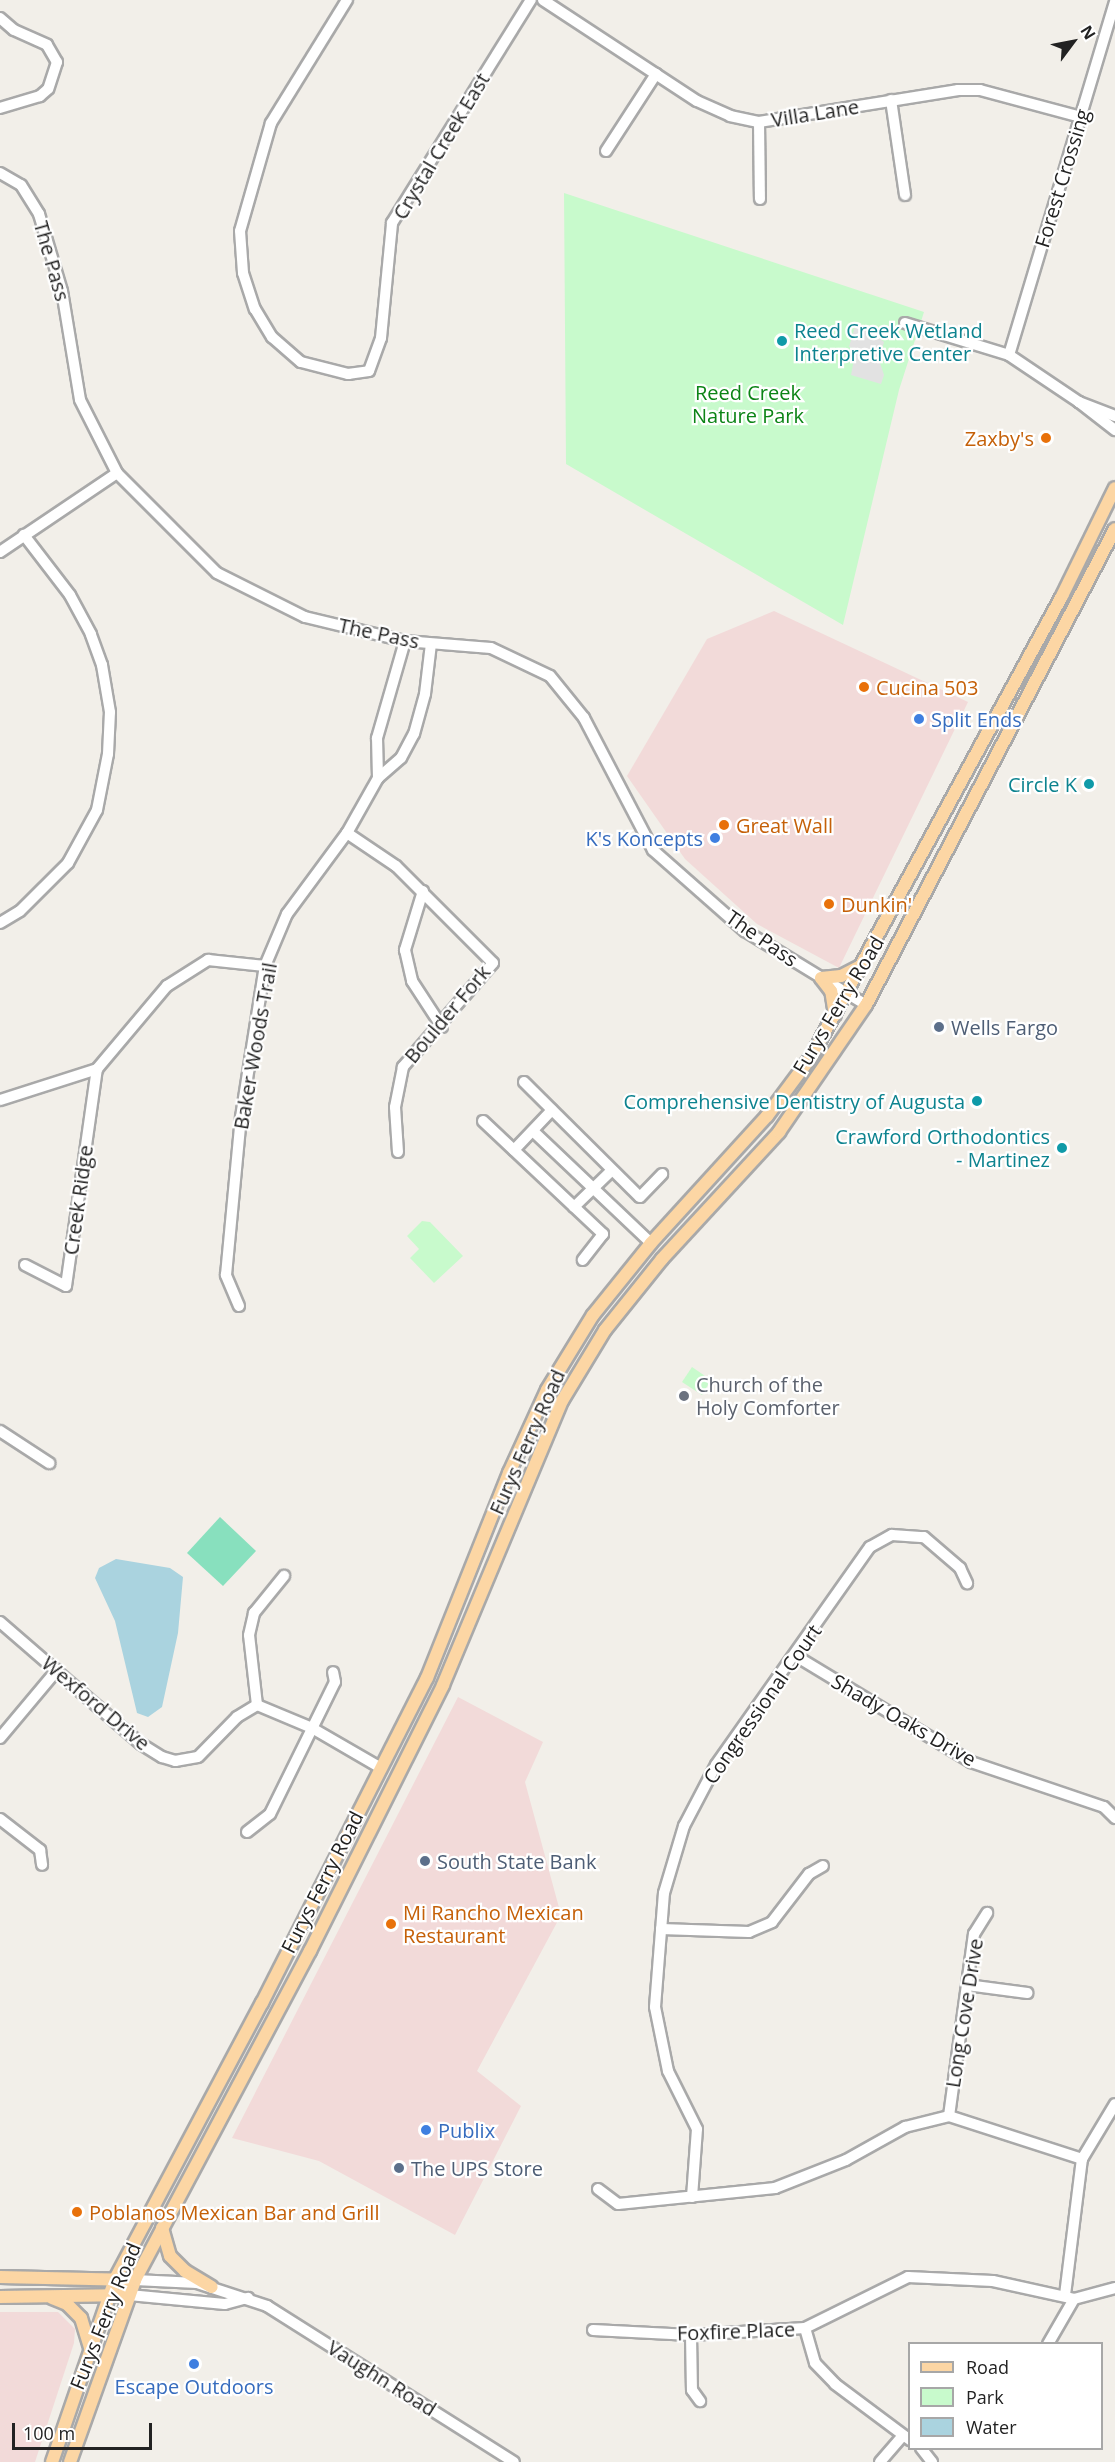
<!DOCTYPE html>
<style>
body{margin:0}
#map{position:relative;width:1115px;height:2462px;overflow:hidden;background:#f2efe9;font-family:"Open Sans",sans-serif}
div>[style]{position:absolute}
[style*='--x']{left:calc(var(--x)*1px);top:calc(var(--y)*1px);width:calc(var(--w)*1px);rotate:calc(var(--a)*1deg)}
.commercial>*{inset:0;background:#f2dad9}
.park>*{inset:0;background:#c8facc}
.pitch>*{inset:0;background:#88e0be}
.parking>*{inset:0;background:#e2e2e2}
.water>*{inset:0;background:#aad3df}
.roads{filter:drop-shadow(2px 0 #a9a9a9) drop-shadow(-2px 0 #a9a9a9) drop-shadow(0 2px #a9a9a9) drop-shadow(0 -2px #a9a9a9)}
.minor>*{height:10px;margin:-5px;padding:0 5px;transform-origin:5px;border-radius:5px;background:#fff}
.major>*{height:12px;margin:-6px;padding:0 6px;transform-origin:6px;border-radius:6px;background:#fcd6a4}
.dots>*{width:16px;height:16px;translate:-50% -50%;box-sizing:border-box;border:3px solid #fff;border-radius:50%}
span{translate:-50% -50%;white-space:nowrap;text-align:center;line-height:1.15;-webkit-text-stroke:4.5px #fff;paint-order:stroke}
.street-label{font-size:20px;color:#222}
.culture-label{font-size:20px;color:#0d838f}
.left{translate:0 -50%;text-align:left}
.right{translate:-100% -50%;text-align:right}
.park-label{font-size:20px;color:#0c8416}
.food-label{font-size:20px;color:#c56008}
.shop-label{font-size:20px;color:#366cbe}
.service-label{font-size:20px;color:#4e5e75}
.worship-label{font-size:20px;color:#5b616d}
.legend{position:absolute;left:908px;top:2342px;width:195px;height:108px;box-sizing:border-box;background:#fff;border:2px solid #a7a7a7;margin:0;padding:8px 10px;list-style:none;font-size:18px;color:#222}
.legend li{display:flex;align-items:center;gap:12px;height:30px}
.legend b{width:30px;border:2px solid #a7a7a7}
.north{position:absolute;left:1043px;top:12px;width:60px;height:60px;-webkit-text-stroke:4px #fff;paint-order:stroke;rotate:58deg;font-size:16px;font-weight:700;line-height:24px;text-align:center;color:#222}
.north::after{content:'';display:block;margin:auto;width:21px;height:27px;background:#222;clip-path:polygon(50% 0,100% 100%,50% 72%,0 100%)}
.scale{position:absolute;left:12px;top:2423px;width:140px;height:27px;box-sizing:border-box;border:3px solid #222;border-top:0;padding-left:8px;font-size:18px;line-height:21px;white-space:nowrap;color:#222;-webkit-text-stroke:4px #fff;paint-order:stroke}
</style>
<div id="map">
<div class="commercial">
<i style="clip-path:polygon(774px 611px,968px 702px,839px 968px,757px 924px,685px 859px,627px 776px,707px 639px)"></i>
<i style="clip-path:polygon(458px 1697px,543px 1742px,525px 1782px,561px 1915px,477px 2071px,521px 2106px,455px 2235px,319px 2161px,232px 2138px)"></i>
<i style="clip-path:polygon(0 2312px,58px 2312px,75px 2329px,74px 2343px,35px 2462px,0 2462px)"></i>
</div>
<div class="park">
<i style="clip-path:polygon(564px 193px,924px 312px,899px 390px,843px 625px,566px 464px)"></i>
<i style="clip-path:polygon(422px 1221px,430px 1222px,463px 1256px,434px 1283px,410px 1258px,419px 1249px,407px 1236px)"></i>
<i style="clip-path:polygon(692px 1367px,711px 1380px,702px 1395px,682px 1382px)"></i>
</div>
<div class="pitch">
<i style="clip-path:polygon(220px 1517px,256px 1551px,223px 1586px,187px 1553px)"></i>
</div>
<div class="parking">
<i style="clip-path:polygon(855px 326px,869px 330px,884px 342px,879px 360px,884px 375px,881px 384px,851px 375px,856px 349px,849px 347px)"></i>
</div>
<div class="water">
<i style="clip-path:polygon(116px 1559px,170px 1568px,183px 1577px,178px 1633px,162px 1707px,148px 1717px,137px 1713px,115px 1621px,95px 1578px,99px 1568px)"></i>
</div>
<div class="roads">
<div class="minor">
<i style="--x:347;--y:0;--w:145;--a:121.7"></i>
<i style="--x:271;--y:123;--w:112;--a:106"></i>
<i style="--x:240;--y:231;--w:42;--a:85.9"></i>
<i style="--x:243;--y:273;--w:38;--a:72"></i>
<i style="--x:255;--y:309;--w:33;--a:59"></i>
<i style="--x:272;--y:337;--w:38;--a:41"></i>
<i style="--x:301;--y:362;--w:49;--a:14.3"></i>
<i style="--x:348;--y:374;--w:21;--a:-8"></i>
<i style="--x:369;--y:371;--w:35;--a:-70"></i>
<i style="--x:381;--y:338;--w:116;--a:-84.5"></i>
<i style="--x:392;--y:223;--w:263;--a:-58.1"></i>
<i style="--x:543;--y:0;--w:184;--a:33.3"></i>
<i style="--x:697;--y:101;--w:36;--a:24"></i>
<i style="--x:730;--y:116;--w:30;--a:12"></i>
<i style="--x:759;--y:122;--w:202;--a:-9.1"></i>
<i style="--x:958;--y:90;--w:22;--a:0"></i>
<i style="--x:980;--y:90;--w:105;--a:15"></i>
<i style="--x:0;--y:18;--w:18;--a:41"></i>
<i style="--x:14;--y:30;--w:36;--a:24"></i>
<i style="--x:47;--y:45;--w:20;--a:60"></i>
<i style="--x:57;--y:62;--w:28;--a:108"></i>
<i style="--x:48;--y:89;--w:11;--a:139"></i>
<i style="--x:40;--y:96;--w:42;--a:163.3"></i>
<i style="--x:891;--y:100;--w:96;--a:81.6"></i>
<i style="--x:759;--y:122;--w:77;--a:89.3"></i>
<i style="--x:606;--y:151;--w:92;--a:-57"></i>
<i style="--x:0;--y:173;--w:24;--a:30"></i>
<i style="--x:21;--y:185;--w:34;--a:58"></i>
<i style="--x:39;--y:214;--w:80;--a:73.4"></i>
<i style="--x:62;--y:291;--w:110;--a:80.6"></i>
<i style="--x:80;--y:400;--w:82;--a:63.1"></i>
<i style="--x:117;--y:473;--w:141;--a:45"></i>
<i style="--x:217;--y:573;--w:98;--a:26.6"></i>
<i style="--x:305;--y:617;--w:103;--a:13.5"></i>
<i style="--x:405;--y:641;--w:86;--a:4.7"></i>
<i style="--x:491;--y:648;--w:65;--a:25.4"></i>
<i style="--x:550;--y:676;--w:54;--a:51"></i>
<i style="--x:584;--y:718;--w:149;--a:62.4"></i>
<i style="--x:653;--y:850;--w:123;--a:41.4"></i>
<i style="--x:745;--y:931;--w:142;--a:31.4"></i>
<i style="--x:905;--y:323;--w:109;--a:17.1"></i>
<i style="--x:1009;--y:355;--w:84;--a:33.9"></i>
<i style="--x:1009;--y:355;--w:370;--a:-73.3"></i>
<i style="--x:1115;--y:416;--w:39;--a:-159"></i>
<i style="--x:1079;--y:402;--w:46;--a:37.9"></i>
<i style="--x:0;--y:552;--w:141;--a:-34"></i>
<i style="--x:378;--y:778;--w:30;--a:-41"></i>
<i style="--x:401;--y:758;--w:27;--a:-62"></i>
<i style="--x:414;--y:734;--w:41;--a:-74.6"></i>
<i style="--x:425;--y:694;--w:50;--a:-83.2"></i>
<i style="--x:347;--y:833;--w:59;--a:34"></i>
<i style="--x:396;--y:866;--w:137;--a:45"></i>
<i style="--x:493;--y:963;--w:138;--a:130.9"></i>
<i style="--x:403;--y:1067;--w:41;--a:101.3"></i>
<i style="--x:395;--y:1107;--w:45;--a:86.2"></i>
<i style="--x:423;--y:891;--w:62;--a:107"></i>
<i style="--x:405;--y:950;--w:32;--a:77"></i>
<i style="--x:412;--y:981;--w:55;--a:56.9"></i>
<i style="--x:0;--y:923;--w:23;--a:-31"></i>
<i style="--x:20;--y:911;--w:68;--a:-45"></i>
<i style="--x:68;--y:863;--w:60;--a:-61.3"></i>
<i style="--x:97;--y:810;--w:57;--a:-78.9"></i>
<i style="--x:108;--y:754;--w:42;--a:-87.3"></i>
<i style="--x:110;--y:712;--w:48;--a:-99.7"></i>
<i style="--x:102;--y:665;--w:33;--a:-110"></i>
<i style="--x:91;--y:634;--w:44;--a:-118.3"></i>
<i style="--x:70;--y:595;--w:76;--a:-127.5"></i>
<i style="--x:524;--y:1082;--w:163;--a:44.8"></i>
<i style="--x:640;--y:1197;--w:32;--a:-46"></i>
<i style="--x:0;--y:1100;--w:102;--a:-17.7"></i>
<i style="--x:97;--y:1069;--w:109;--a:-49.9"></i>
<i style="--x:167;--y:986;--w:49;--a:-32.4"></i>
<i style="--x:208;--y:960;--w:57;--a:6"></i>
<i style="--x:483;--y:1121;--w:165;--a:43.3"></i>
<i style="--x:603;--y:1234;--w:33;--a:128"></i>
<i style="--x:534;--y:1132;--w:161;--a:43.5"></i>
<i style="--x:514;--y:1150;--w:55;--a:-46.5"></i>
<i style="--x:574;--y:1207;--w:53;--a:-44.2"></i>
<i style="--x:25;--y:1265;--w:46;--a:27.1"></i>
<i style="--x:66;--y:1286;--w:219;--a:-81.9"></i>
<i style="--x:239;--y:1306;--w:34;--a:-113"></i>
<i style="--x:226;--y:1275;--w:159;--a:-84.6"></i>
<i style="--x:241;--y:1117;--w:153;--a:-81"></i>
<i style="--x:265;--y:966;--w:56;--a:-67.1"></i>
<i style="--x:287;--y:914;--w:101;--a:-53.5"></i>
<i style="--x:347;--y:833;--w:63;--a:-60.6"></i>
<i style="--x:378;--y:778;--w:40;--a:-91.4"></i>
<i style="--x:377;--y:738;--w:101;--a:-73.9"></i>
<i style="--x:0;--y:1431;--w:59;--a:33.1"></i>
<i style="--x:0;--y:1622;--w:186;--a:40.9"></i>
<i style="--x:141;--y:1744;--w:25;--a:32"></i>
<i style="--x:162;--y:1757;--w:14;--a:17"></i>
<i style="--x:175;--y:1761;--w:23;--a:-10"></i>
<i style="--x:198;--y:1757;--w:56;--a:-45.7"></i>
<i style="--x:237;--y:1717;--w:23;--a:-31"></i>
<i style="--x:257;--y:1705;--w:60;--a:22.7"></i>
<i style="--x:312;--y:1728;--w:80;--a:30.1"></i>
<i style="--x:796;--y:1656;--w:205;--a:31.2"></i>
<i style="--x:971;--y:1762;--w:140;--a:18.7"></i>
<i style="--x:1104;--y:1807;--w:16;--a:45"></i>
<i style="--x:257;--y:1705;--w:70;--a:-96.5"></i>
<i style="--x:249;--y:1635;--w:23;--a:-77"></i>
<i style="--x:254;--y:1613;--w:48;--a:-51"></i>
<i style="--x:0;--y:1738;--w:89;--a:-50"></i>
<i style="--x:0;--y:1819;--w:51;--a:37.8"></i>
<i style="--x:40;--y:1850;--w:15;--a:82"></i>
<i style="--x:247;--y:1832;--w:29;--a:-38"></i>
<i style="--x:270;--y:1814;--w:147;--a:-63.8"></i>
<i style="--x:335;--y:1682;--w:10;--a:-101"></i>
<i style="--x:661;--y:1929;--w:88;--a:2"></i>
<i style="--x:749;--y:1932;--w:25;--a:-23"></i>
<i style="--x:772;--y:1922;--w:61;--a:-52.4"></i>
<i style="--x:809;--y:1874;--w:16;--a:-30"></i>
<i style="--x:967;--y:1985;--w:61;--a:7.6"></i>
<i style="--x:949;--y:2116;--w:184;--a:-82.2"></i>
<i style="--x:974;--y:1934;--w:25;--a:-58"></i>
<i style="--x:598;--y:2189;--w:25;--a:37"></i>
<i style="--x:618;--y:2204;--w:158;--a:-5.8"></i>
<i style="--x:775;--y:2188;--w:76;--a:-21.5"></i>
<i style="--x:846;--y:2160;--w:68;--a:-29.2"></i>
<i style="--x:905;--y:2127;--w:45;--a:-14"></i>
<i style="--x:949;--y:2116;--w:140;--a:17.9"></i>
<i style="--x:692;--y:2197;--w:68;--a:-85.8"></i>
<i style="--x:697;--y:2129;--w:65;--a:-116.6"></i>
<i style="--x:668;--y:2071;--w:65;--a:-101.5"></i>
<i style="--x:655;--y:2007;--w:114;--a:-85.5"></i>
<i style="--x:664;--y:1893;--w:70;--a:-73.4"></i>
<i style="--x:684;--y:1826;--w:69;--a:-62.3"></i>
<i style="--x:716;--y:1765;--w:267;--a:-54.8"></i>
<i style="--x:870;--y:1547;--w:25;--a:-29"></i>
<i style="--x:892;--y:1535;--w:32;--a:4"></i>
<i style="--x:924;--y:1537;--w:48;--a:40.7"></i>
<i style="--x:960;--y:1568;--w:17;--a:65"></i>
<i style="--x:135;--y:2280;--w:62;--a:2.8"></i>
<i style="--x:197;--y:2283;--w:74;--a:18.2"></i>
<i style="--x:267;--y:2306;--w:292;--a:32.3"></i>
<i style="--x:129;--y:2295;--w:96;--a:5.4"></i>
<i style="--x:225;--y:2304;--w:24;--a:-15"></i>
<i style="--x:1065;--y:2295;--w:137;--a:-82.9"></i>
<i style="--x:1082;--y:2159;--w:64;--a:-59"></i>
<i style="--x:805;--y:2328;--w:36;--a:74"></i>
<i style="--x:815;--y:2363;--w:29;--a:46"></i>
<i style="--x:835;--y:2384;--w:94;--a:36.7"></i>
<i style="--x:593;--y:2330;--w:98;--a:2.9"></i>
<i style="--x:691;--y:2335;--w:114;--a:-3.5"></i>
<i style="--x:805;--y:2328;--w:115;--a:-26.3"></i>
<i style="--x:908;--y:2277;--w:85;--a:2.7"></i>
<i style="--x:993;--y:2281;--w:83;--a:12.5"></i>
<i style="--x:1074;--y:2299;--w:42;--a:-15"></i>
<i style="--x:691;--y:2335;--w:55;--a:89"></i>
<i style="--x:692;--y:2390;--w:14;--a:54"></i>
<i style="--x:1048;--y:2344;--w:52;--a:-60"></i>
<i style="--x:921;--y:2448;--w:18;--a:52"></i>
<i style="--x:880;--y:2462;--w:35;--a:-49"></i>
</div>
<div class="major">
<i style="--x:835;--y:1015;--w:24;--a:-99"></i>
<i style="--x:831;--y:991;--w:16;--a:-128"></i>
<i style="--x:821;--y:978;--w:20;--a:-6"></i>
<i style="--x:841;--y:976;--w:25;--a:-27"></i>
<i style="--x:162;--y:2228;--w:29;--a:74"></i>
<i style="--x:170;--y:2256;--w:21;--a:45"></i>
<i style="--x:185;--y:2271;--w:31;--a:31"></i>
<i style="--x:0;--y:2277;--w:135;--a:1.3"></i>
<i style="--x:0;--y:2297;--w:129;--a:-0.9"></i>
<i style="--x:52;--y:2298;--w:16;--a:22"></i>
<i style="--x:67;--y:2304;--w:20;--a:45"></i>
<i style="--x:81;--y:2318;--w:31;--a:73"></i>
<i style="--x:52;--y:2462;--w:194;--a:-71"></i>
<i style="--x:115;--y:2279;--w:313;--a:-62"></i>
<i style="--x:262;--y:2003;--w:364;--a:-63.1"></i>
<i style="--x:427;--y:1678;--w:221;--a:-68.2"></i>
<i style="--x:509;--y:1473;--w:91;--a:-65.4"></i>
<i style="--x:547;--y:1390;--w:88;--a:-58.5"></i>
<i style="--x:593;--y:1315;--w:92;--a:-51.1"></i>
<i style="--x:651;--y:1243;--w:172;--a:-47.6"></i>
<i style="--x:767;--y:1116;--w:74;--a:-53.3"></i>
<i style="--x:811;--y:1057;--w:525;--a:-61.43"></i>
<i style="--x:1062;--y:596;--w:120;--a:-63.9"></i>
<i style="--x:70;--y:2462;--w:193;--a:-70.3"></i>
<i style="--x:135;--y:2280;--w:373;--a:-62"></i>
<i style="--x:310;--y:1951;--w:297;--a:-63.4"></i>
<i style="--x:443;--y:1685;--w:308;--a:-67.3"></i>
<i style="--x:562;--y:1401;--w:83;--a:-58.8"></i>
<i style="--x:605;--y:1330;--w:91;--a:-51.2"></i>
<i style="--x:662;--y:1259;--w:173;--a:-47.3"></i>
<i style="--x:779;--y:1132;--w:154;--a:-55.6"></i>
<i style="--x:866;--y:1005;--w:537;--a:-62.39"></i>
</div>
</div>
<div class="dots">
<i style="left:782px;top:341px;background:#0f9aa8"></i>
<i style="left:1046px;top:438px;background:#e8710a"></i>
<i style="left:864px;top:687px;background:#e8710a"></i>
<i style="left:919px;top:719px;background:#3f7fe0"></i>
<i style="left:1089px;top:784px;background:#0f9aa8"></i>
<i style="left:724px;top:825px;background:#e8710a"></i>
<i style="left:715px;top:838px;background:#3f7fe0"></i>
<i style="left:829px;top:904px;background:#e8710a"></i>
<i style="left:939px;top:1027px;background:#5c6f8a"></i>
<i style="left:977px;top:1101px;background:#0f9aa8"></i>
<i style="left:1062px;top:1148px;background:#0f9aa8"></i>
<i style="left:684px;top:1396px;background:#6b7280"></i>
<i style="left:425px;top:1861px;background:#5c6f8a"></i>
<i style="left:391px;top:1924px;background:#e8710a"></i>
<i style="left:426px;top:2130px;background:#3f7fe0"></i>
<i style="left:399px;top:2168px;background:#5c6f8a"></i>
<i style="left:77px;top:2212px;background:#e8710a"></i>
<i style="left:194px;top:2364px;background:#3f7fe0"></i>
</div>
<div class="street-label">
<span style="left:815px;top:113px;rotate:-9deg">Villa Lane</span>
<span style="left:441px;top:146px;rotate:-59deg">Crystal Creek East</span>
<span style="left:1062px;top:178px;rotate:-73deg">Forest Crossing</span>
<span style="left:52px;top:261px;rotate:74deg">The Pass</span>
<span style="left:379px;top:633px;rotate:12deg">The Pass</span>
<span style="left:762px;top:938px;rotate:35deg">The Pass</span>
<span style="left:838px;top:1005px;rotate:-59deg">Furys Ferry Road</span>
<span style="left:447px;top:1014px;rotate:-50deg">Boulder Fork</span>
<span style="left:255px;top:1046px;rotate:-80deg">Baker Woods Trail</span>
<span style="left:78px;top:1200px;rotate:-82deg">Creek Ridge</span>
<span style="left:527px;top:1442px;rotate:-66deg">Furys Ferry Road</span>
<span style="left:96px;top:1703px;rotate:40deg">Wexford Drive</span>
<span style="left:762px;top:1704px;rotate:-55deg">Congressional Court</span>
<span style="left:904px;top:1720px;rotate:30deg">Shady Oaks Drive</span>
<span style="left:322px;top:1882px;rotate:-63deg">Furys Ferry Road</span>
<span style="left:964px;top:2013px;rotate:-81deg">Long Cove Drive</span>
<span style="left:105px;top:2316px;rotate:-68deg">Furys Ferry Road</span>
<span style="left:736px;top:2331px;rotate:-2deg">Foxfire Place</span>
<span style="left:382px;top:2378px;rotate:32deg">Vaughn Road</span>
</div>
<div class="culture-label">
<span class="left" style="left:794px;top:342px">Reed Creek Wetland<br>Interpretive Center</span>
<span class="right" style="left:1077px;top:784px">Circle K</span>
<span class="right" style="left:965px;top:1101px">Comprehensive Dentistry of Augusta</span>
<span class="right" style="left:1050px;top:1148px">Crawford Orthodontics<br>- Martinez</span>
</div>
<div class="park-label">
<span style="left:748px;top:404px">Reed Creek<br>Nature Park</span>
</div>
<div class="food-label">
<span class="right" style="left:1034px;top:438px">Zaxby's</span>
<span class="left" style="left:876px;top:687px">Cucina 503</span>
<span class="left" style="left:736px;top:825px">Great Wall</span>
<span class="left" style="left:841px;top:904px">Dunkin'</span>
<span class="left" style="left:403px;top:1924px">Mi Rancho Mexican<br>Restaurant</span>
<span class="left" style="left:89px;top:2212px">Poblanos Mexican Bar and Grill</span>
</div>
<div class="shop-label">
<span class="left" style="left:931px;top:719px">Split Ends</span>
<span class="right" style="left:703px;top:838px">K's Koncepts</span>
<span class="left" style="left:438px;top:2130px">Publix</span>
<span style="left:194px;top:2386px">Escape Outdoors</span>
</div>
<div class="service-label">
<span class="left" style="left:951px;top:1027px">Wells Fargo</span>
<span class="left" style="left:437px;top:1861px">South State Bank</span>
<span class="left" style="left:411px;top:2168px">The UPS Store</span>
</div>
<div class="worship-label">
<span class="left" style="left:696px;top:1396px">Church of the<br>Holy Comforter</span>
</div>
<ul class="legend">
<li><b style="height:8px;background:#fcd6a4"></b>Road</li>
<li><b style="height:16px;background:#c8facc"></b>Park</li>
<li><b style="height:16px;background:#aad3df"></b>Water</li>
</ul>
<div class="north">N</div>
<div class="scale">100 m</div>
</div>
